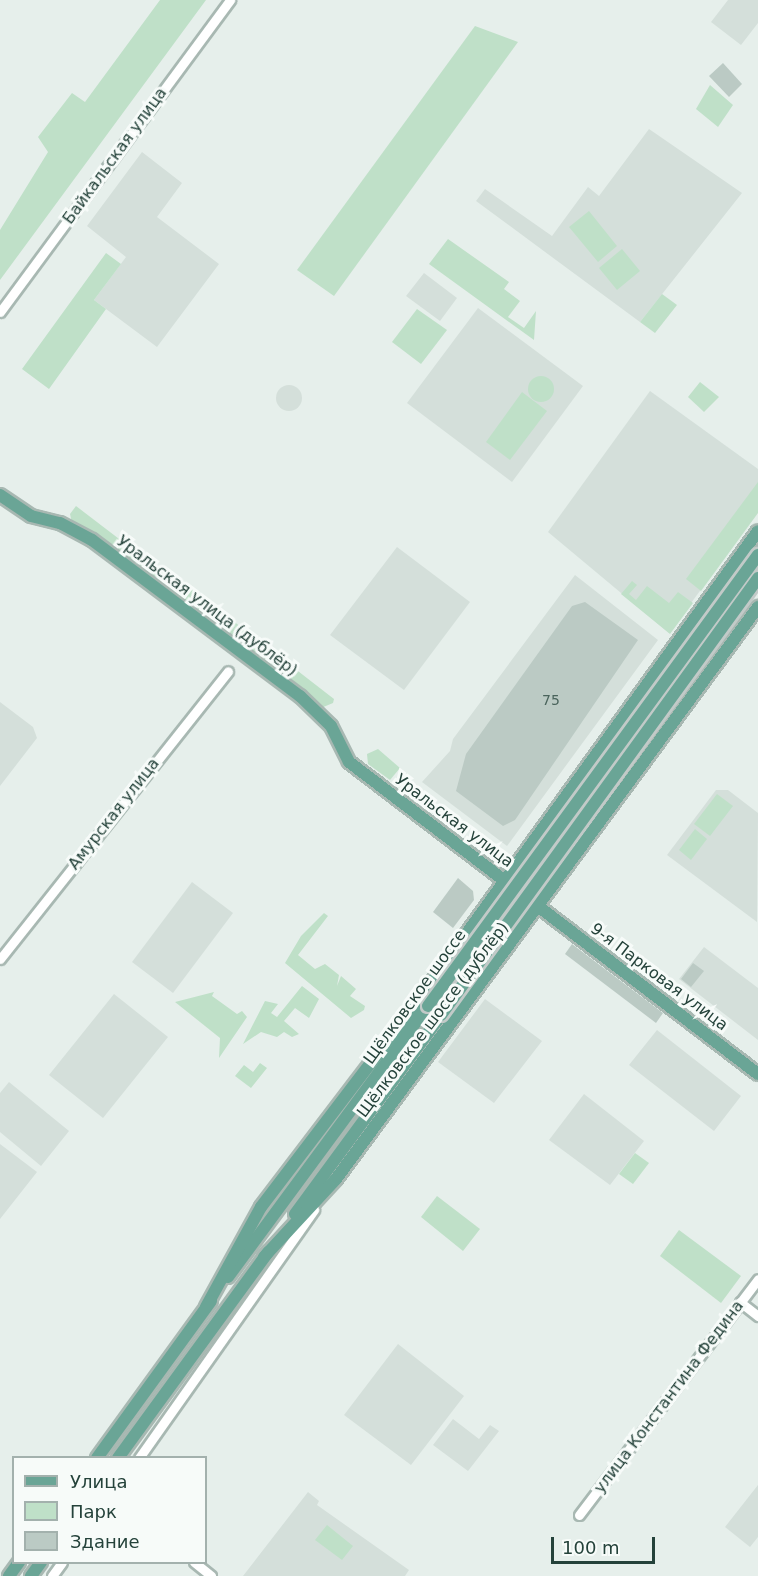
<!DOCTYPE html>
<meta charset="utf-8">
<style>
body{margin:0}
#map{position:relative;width:758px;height:1576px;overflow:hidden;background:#e6efeb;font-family:"DejaVu Sans",sans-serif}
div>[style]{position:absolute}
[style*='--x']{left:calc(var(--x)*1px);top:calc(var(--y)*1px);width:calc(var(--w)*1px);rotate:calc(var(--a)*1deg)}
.built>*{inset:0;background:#d4dfda}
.round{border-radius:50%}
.green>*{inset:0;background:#bfe0c8}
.building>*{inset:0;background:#bbcac4}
.roads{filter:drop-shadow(2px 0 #a8b8b2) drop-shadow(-2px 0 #a8b8b2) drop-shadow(0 2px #a8b8b2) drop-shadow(0 -2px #a8b8b2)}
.minor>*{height:9px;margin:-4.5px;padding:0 4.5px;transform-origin:4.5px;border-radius:4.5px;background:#fff}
.major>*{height:12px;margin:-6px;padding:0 6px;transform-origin:6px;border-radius:6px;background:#6aa596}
.bridges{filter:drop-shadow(2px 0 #c2cac8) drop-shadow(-2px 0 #c2cac8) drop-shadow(0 2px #c2cac8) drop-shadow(0 -2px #c2cac8)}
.major-bridge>*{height:12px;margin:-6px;padding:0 6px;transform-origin:6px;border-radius:6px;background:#6aa596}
span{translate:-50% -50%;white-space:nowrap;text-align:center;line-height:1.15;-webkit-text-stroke:6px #f7fbf9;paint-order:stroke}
.number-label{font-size:14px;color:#4a645c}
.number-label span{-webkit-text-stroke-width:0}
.street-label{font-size:16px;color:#24423a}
.legend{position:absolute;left:12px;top:1456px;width:195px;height:108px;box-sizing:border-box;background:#f7fbf9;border:2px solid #a3b1ad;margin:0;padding:8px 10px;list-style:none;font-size:18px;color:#24423a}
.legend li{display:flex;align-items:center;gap:12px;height:30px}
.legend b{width:30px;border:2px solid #a3b1ad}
.scale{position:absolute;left:551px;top:1537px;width:104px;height:27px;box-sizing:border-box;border:3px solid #24423a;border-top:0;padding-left:8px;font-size:18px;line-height:21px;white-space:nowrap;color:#24423a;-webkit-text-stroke:4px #f7fbf9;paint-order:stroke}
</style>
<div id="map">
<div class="built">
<i style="clip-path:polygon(728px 0,758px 0,758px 23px,741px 45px,711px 22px)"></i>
<i style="clip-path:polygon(649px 129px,742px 193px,640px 322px,476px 201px,485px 189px,552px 236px,588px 187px,599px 196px)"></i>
<i style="clip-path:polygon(142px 152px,182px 183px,157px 217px,219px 264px,157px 347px,94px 300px,126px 257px,87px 226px)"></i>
<i style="clip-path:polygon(424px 273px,457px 298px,440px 321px,406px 296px)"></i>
<i style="clip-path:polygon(478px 308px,583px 386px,512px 482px,407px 403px)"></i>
<i class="round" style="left:276px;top:385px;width:26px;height:26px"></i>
<i style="clip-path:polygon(650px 391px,758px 469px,758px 512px,669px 633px,548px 532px)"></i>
<i style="clip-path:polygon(397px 547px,470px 602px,404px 690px,330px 635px)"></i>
<i style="clip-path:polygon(575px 575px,658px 640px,507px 846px,422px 782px,450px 751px,453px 739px)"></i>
<i style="clip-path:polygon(0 702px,33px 727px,37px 738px,0 786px)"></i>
<i style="clip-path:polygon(716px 790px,728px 790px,758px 813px,757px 922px,667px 855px)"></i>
<i style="clip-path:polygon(192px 882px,233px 913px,173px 993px,132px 962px)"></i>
<i style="clip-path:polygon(704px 947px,758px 988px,758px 1040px,679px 979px)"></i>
<i style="clip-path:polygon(114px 994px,168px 1037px,103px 1118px,49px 1075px)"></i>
<i style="clip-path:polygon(485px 999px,542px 1041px,494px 1103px,438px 1062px)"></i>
<i style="clip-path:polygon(657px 1030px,741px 1096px,714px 1131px,629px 1065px)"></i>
<i style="clip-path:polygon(9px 1082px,69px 1131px,41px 1166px,0 1132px,0 1093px)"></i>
<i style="clip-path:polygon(584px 1094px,644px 1141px,610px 1185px,549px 1140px)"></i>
<i style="clip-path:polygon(0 1144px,37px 1172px,0 1219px)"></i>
<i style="clip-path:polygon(398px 1344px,464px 1396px,411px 1465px,344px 1415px)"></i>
<i style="clip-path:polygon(453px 1419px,479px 1439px,490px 1425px,499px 1431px,468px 1471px,433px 1445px)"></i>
<i style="clip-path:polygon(758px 1485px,758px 1537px,750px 1547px,725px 1527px)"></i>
<i style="clip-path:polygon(308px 1492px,319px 1501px,317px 1505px,409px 1570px,405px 1576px,243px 1576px)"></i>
</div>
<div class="green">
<i style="clip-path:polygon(160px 0,206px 0,0 280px,0 230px,48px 152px,38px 137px,72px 93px,85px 102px)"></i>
<i style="clip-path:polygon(475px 26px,518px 42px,334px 296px,297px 270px)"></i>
<i style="clip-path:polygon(710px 85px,733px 105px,718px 127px,696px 109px)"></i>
<i style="clip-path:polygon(589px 211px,617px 246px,598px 262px,569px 227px)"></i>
<i style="clip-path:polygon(448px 239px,509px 282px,504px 289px,520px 301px,508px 317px,524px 328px,536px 311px,534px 340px,429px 264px)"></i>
<i style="clip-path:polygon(622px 249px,640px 271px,617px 290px,599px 268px)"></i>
<i style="clip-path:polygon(106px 253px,121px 264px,94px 300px,106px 309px,49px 389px,22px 369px)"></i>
<i style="clip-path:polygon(662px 294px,677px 305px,655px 333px,640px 322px)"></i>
<i style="clip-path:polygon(417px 309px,447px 330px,421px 364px,392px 342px)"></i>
<i class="round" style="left:528px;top:376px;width:26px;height:26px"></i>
<i style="clip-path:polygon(700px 382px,719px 397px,704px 412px,688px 397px)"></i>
<i style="clip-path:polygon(522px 392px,547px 411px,510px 460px,486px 442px)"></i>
<i style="clip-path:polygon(758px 482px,758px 513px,701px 591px,686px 579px)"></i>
<i style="clip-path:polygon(76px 506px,178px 584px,174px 591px,72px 523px,70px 514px)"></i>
<i style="clip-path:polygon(632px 581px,637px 585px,629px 594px,636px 600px,647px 586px,669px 603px,678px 592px,693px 603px,670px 634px,621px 594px)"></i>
<i style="clip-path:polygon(188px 586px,334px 699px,333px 703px,321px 708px,181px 602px,179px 592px)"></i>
<i style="clip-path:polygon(378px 749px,400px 768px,390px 780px,368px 764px,367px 754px)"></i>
<i style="clip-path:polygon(717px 794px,733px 806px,710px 836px,694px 824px)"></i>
<i style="clip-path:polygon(695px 829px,707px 839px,691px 860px,679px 850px)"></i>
<i style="clip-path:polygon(324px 913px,328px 916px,298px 955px,315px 969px,325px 964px,339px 975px,337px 986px,341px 976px,356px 989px,350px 996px,365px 1006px,364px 1010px,351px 1018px,285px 963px,301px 936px)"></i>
<i style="clip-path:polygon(302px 986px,319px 999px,309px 1018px,295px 1008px,284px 1021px,299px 1034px,292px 1037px,284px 1032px,277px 1037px,261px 1032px,243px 1044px,265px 1001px,278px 1004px,271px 1013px,277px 1017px)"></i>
<i style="clip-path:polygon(214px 992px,212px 996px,237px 1014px,242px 1011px,247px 1017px,219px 1058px,220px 1038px,175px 1002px)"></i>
<i style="clip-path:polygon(260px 1063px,267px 1068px,251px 1088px,235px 1076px,244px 1065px,253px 1072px)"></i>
<i style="clip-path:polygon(635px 1153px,649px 1163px,633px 1184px,619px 1174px)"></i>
<i style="clip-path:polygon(437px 1196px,480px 1229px,463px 1251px,421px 1217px)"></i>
<i style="clip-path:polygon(679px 1230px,741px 1276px,721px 1303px,660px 1256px)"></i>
<i style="clip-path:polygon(327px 1525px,353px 1546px,342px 1560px,315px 1540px)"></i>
</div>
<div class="building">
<i style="clip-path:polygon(723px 63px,742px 84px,729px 97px,709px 76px)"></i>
<i style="clip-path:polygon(585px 602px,638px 640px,515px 820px,503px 826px,456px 791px,466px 754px,572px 606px)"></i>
<i style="clip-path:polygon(458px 878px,473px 891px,474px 900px,453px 928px,433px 912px)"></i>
<i style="clip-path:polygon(572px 944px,663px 1013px,656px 1023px,565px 954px)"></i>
<i style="clip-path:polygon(693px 963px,704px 971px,691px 987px,681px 979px)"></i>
</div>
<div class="roads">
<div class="minor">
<i style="--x:0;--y:312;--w:388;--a:-53.6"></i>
<i style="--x:0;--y:959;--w:367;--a:-51.6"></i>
<i style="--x:740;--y:1302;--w:23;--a:38"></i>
<i style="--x:139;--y:1458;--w:304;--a:-54.8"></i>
<i style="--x:579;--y:1515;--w:296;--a:-52.8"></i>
<i style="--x:194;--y:1562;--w:22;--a:39"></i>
<i style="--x:52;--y:1576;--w:17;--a:-54"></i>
</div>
<div class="major">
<i style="--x:0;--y:495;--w:37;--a:34"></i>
<i style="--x:31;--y:516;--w:30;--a:14"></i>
<i style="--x:60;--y:523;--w:36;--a:28"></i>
<i style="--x:92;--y:540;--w:260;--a:36.9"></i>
<i style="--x:300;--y:696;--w:43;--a:44.1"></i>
<i style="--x:331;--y:726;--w:40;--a:63.4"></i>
<i style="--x:349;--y:762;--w:514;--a:37.34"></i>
<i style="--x:295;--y:1214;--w:247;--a:-53.7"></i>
<i style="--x:264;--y:1257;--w:106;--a:-47.3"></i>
<i style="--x:336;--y:1179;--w:711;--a:-53.58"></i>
<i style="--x:228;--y:1277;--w:337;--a:-53.6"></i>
<i style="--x:206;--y:1307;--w:114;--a:-61.2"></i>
<i style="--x:261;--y:1207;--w:263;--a:-52.7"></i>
<i style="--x:420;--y:998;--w:576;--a:-54.1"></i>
<i style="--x:97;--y:1458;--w:194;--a:-54"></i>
<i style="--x:118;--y:1458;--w:255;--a:-53.9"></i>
<i style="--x:9;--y:1576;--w:17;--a:-54"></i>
<i style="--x:31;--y:1576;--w:17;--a:-54"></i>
</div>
</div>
<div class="bridges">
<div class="major-bridge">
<i style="--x:428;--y:1006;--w:559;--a:-53.81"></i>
<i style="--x:441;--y:1015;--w:540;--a:-54.04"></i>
</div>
</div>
<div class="number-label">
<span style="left:551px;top:700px">75</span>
</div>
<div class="street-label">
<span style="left:115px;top:156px;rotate:-54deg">Байкальская улица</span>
<span style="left:207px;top:606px;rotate:37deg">Уральская улица (дублёр)</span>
<span style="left:114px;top:814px;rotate:-52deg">Амурская улица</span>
<span style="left:454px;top:821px;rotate:37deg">Уральская улица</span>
<span style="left:659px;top:977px;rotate:37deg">9-я Парковая улица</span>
<span style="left:415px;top:997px;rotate:-54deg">Щёлковское шоссе</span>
<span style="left:433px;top:1020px;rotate:-53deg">Щёлковское шоссе (дублёр)</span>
<span style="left:669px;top:1397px;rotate:-53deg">улица Константина Федина</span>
</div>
<ul class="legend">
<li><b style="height:8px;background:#6aa596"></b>Улица</li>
<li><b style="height:16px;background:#bfe0c8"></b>Парк</li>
<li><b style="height:16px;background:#bbcac4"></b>Здание</li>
</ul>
<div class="scale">100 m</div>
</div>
